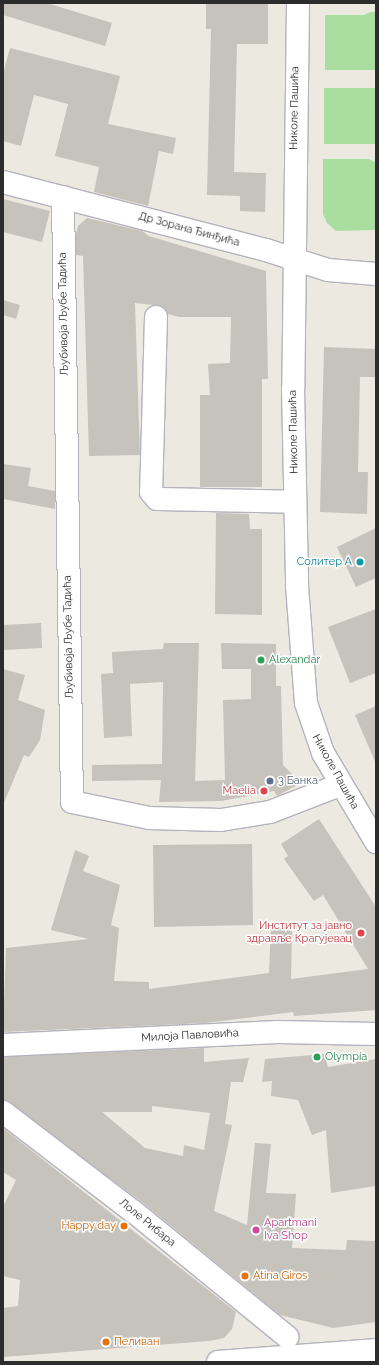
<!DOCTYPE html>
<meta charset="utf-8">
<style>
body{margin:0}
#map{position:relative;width:379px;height:1365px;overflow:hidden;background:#ece9e0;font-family:Raleway,sans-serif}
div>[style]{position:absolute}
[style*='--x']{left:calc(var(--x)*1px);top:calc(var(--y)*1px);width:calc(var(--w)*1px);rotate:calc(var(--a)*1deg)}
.green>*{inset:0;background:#aadea1}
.building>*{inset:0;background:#c5c3bb}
.roads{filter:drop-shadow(1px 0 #b3b3be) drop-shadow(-1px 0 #b3b3be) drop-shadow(0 1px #b3b3be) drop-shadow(0 -1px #b3b3be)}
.minor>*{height:22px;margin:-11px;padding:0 11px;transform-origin:11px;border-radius:11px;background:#fff}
.dots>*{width:11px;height:11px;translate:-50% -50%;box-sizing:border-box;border:2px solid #fff;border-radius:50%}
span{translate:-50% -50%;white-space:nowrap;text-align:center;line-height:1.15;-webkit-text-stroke:3px #fff;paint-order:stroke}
.street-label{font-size:11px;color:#2c2c2c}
.culture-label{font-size:11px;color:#0d838f}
.right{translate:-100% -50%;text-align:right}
.leisure-label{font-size:11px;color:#27864d}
.left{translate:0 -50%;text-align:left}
.service-label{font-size:11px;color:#4e5e75}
.health-label{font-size:11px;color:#be3a42}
.hotel-label{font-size:11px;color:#b23c85}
.food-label{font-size:11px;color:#c56008}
.frame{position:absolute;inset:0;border:4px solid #2c2c2c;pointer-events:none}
</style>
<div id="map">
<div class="green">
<i style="clip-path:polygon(370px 12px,376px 12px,376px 70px,325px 70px,325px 15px,364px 15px)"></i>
<i style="clip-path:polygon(324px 88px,376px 88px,376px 144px,324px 144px)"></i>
<i style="clip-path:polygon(323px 159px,369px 159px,376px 163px,376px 230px,336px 231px,327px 223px,323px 214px)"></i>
</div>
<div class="building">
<i style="clip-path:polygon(3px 3px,47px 3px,112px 23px,105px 46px,3px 15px)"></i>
<i style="clip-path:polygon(206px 3px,268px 3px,268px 44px,237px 44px,234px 172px,266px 173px,265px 212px,240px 211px,240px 196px,207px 195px,211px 29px,206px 29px)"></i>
<i style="clip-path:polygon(10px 48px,120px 76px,108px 124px,176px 138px,173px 154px,159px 151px,148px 206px,94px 192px,99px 167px,55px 156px,68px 104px,34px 95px,21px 146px,3px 141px,3px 74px)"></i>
<i style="clip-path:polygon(3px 199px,50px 211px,42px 242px,3px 232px)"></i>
<i style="clip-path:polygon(87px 218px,142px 231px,149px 236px,266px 271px,268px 379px,262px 379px,262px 487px,200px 487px,200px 395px,210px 395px,208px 364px,230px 363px,231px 317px,179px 317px,168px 314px,162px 306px,135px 303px,140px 455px,89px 456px,83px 256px,76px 255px,76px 234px,78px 226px)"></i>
<i style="clip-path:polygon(3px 300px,20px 305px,16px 319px,3px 315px)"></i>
<i style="clip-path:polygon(324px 347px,376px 349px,376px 377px,360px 377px,358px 472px,368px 472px,367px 514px,320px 512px)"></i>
<i style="clip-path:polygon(3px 464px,31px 468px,28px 486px,55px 491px,55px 509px,3px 499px)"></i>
<i style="clip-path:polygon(216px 513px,249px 514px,250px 529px,262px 529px,262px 615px,215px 614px)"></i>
<i style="clip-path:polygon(376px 528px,376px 578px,356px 587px,337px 547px)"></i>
<i style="clip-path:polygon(376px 609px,376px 673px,350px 683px,328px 627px)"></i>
<i style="clip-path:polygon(41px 623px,42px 648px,3px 650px,3px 625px)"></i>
<i style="clip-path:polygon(164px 643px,199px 643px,195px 781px,225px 780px,223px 700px,251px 699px,251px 669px,222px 669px,221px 643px,276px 644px,276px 686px,281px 686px,283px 765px,301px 783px,277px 796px,274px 791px,221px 801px,159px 802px,161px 780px,92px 781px,92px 765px,162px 764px,163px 682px,130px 684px,132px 736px,104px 738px,101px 674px,113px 673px,112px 652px,163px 649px)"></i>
<i style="clip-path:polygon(3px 669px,25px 675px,18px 700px,45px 710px,40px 740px,29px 757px,24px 755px,3px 805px)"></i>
<i style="clip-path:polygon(376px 706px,376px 764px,355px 715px)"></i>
<i style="clip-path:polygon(319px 819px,376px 907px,376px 1010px,294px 1016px,293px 1012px,205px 1023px,3px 1032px,6px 948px,89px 939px,51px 930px,75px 850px,89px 856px,83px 871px,120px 885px,111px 925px,119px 928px,114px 981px,149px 982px,149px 989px,269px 973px,271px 926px,292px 931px,291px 979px,368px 969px,323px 895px,314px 901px,284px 859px,288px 856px,281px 844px)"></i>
<i style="clip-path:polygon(252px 844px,253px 925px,154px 927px,153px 845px)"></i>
<i style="clip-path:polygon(evenodd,204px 1048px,204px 1062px,249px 1058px,243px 1082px,231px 1082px,225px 1124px,232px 1125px,214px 1211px,247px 1225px,255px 1143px,271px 1144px,266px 1193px,296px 1194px,292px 1248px,346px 1250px,347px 1240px,376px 1241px,376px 1322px,333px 1328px,280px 1315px,142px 1202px,3px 1100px,3px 1057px,204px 1048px,152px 1106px,210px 1113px,204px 1150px,184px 1145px,183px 1156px,145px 1148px,102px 1112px,152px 1112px,152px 1106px)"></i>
<i style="clip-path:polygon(324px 1054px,328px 1067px,376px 1059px,376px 1186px,331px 1193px,326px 1130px,312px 1135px,298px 1100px,271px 1096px,272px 1081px,262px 1082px,265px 1059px)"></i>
<i style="clip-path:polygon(3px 1128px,236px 1312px,232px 1329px,224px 1338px,209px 1341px,3px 1357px,3px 1308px,18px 1306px,20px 1280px,3px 1276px,3px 1207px,16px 1180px,3px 1172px)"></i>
</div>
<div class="roads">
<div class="minor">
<i style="--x:298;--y:3;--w:385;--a:90.7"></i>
<i style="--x:293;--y:388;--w:198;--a:88.8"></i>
<i style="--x:297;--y:586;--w:117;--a:85.6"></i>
<i style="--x:306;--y:703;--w:53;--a:71.2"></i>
<i style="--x:323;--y:753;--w:104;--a:59.2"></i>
<i style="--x:3;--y:182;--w:272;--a:14.5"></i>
<i style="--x:266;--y:250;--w:65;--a:17.9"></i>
<i style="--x:328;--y:270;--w:48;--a:4.8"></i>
<i style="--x:63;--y:197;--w:605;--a:89.15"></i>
<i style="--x:72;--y:802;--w:79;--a:11.7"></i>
<i style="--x:149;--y:818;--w:72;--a:1.6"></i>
<i style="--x:221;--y:820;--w:50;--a:-9.3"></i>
<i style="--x:270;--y:812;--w:75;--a:-21.1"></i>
<i style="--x:156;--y:317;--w:175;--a:91.6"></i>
<i style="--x:151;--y:492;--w:9;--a:49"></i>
<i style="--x:157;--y:499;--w:138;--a:1.2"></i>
<i style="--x:3;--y:1045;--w:275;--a:-2.7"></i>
<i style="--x:278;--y:1032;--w:98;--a:1.2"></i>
<i style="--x:3;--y:1112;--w:165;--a:37.4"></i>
<i style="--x:134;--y:1212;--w:198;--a:39.2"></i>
<i style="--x:218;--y:1362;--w:158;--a:-4.3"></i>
</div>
</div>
<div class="dots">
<i style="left:360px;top:562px;background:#0f9aa8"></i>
<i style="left:261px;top:660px;background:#2e9e5b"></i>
<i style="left:270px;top:781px;background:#5c6f8a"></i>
<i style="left:264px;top:791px;background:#e0444e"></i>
<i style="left:361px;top:933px;background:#e0444e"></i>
<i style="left:317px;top:1057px;background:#2e9e5b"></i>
<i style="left:124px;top:1226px;background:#e8710a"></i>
<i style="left:256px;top:1230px;background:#d1479c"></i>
<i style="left:245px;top:1276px;background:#e8710a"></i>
<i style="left:106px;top:1342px;background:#e8710a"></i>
</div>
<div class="street-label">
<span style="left:295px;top:108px;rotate:-89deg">Николе Пашића</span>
<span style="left:189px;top:230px;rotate:15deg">Др Зорана Ђинђића</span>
<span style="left:64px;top:314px;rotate:-91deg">Љубивоја Љубе Тадића</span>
<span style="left:294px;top:432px;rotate:-91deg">Николе Пашића</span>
<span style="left:69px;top:637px;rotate:-91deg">Љубивоја Љубе Тадића</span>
<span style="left:335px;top:772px;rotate:61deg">Николе Пашића</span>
<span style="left:190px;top:1036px;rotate:-3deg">Милоја Павловића</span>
<span style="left:147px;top:1223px;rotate:39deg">Лоле Рибара</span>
</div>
<div class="culture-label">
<span class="right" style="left:352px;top:562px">Солитер А</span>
</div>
<div class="leisure-label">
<span class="left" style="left:269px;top:660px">Alexandar</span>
<span class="left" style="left:325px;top:1057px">Olympia</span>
</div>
<div class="service-label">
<span class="left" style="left:278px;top:781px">3 Банка</span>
</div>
<div class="health-label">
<span class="right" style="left:256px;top:791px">Maelia</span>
<span class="right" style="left:352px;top:933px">Институт за јавно<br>здравље Крагујевац</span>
</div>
<div class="hotel-label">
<span class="left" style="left:264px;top:1230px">Apartmani<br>Iva Shop</span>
</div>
<div class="food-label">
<span class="right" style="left:116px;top:1226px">Happy day</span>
<span class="left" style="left:253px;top:1276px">Atina Giros</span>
<span class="left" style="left:114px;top:1342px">Пеливан</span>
</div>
<div class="frame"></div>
</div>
